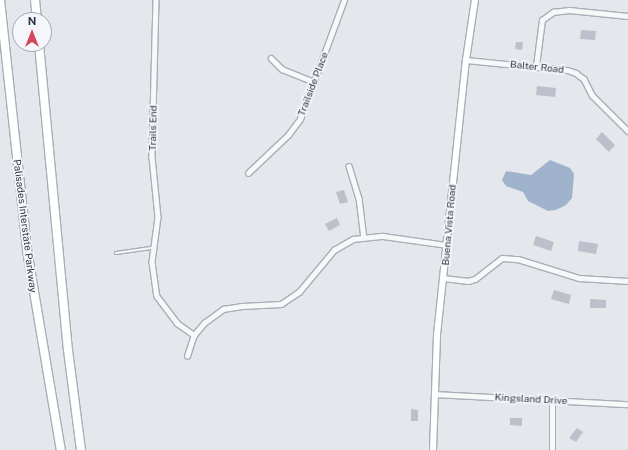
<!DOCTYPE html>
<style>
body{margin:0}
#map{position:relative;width:628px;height:450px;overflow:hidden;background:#e4e7ec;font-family:"Public Sans",sans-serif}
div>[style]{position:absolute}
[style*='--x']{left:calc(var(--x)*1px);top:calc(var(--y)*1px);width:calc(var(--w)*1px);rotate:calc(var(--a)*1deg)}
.water>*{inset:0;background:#9fb4cc}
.building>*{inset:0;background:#bbc0ca}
.roads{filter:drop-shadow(1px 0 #a9aeb7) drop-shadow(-1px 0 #a9aeb7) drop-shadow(0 1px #a9aeb7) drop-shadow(0 -1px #a9aeb7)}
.lane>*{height:2px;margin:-1px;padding:0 1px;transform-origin:1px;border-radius:1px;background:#f7f8fa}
.street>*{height:4.5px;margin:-2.25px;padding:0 2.25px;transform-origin:2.25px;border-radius:2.25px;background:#f7f8fa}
.secondary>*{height:6px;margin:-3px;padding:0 3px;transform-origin:3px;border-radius:3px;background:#fff}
.highway>*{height:8px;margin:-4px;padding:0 4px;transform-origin:4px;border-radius:4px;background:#fff}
span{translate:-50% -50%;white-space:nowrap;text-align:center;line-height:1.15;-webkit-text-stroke:3.5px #f4f6f9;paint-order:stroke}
.street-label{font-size:10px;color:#2b3445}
.north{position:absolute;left:12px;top:12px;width:40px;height:40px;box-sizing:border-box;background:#f4f6f9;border:1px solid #a4a8b1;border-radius:50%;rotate:0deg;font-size:11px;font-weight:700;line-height:16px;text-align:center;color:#2b3445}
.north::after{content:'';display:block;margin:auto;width:14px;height:18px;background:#d1495b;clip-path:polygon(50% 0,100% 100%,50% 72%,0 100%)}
</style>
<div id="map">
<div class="water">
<i style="clip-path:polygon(550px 160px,570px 168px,574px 174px,572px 198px,566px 205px,556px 210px,548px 211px,528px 201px,523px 192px,506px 186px,502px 180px,506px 171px,531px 175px)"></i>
</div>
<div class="building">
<i style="clip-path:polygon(581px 30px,596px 31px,595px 40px,580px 39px)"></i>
<i style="clip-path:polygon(516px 42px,523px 42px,522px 50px,515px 49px)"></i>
<i style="clip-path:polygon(537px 86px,556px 88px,555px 97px,536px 95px)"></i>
<i style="clip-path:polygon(602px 132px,615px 145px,609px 152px,596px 139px)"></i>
<i style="clip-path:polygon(344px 190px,348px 202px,340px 204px,336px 192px)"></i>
<i style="clip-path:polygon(337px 218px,340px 225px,329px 231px,325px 224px)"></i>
<i style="clip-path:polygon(536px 236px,554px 242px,551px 251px,533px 245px)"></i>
<i style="clip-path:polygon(579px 241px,598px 244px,596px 254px,578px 251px)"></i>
<i style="clip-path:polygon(554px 290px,571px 295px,569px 304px,551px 299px)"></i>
<i style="clip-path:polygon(590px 299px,606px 300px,606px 308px,590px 308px)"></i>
<i style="clip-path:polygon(411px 409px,418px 410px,418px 421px,411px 421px)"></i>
<i style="clip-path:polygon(510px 418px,522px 418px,522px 426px,510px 425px)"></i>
<i style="clip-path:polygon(577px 428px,583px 432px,576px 442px,569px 438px)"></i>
</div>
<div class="roads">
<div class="lane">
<i style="--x:116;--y:253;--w:37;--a:-8"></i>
</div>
<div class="street">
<i style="--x:156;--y:0;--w:157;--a:91.5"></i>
<i style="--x:152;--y:157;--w:60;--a:84.3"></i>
<i style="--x:158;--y:217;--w:45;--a:97.6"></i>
<i style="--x:152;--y:262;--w:34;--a:82"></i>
<i style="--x:157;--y:296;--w:34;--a:53"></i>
<i style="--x:177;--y:323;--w:21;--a:35"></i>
<i style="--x:194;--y:335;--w:16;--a:-50"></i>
<i style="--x:204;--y:323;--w:24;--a:-36"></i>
<i style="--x:223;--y:309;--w:19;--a:-9"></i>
<i style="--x:242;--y:306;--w:39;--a:-3"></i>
<i style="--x:281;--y:304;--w:22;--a:-34"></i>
<i style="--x:299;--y:292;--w:55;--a:-50.2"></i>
<i style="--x:334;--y:250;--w:22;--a:-30"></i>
<i style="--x:353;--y:239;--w:30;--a:-6"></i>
<i style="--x:383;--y:236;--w:65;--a:8"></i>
<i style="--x:271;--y:58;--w:16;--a:45"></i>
<i style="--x:282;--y:69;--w:35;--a:22"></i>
<i style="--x:466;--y:60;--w:101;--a:5.7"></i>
<i style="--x:567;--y:70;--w:9;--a:18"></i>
<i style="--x:576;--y:73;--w:10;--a:37"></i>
<i style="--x:584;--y:79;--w:18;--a:63"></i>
<i style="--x:592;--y:95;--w:51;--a:45"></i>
<i style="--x:536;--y:66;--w:46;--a:-82.6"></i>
<i style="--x:542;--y:20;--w:14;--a:-36"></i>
<i style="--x:553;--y:12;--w:16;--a:-7"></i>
<i style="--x:569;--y:10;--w:59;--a:5.8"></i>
<i style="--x:349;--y:166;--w:34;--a:73"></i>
<i style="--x:359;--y:198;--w:39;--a:83"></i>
<i style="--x:248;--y:173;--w:55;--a:-43.5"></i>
<i style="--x:288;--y:135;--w:20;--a:-53"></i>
<i style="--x:300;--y:119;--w:127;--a:-69.7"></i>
<i style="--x:444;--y:278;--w:24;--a:7"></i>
<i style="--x:468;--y:281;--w:7;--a:-16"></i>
<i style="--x:475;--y:279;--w:34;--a:-38"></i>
<i style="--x:502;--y:258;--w:16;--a:4"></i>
<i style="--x:518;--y:259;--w:64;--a:17.3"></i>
<i style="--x:579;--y:278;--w:49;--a:3.5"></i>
<i style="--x:187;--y:356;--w:22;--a:-72"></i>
<i style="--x:434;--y:394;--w:194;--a:3"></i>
<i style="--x:552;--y:450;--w:49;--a:-90"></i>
</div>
<div class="secondary">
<i style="--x:433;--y:450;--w:115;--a:-88"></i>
<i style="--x:437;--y:335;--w:277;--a:-84"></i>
<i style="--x:466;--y:60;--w:61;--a:-81.5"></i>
</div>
<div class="highway">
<i style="--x:0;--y:0;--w:251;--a:83.8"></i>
<i style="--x:27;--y:250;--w:203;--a:80.4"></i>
<i style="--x:35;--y:0;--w:20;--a:84"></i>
<i style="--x:39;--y:44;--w:307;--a:84.6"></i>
<i style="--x:68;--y:350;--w:101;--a:82.6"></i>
</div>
</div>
<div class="street-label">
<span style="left:537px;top:67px;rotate:6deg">Balter Road</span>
<span style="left:313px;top:84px;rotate:-69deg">Trailside Place</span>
<span style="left:153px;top:128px;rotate:-89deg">Trails End</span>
<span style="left:449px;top:225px;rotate:-85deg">Buena Vista Road</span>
<span style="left:25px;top:226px;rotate:83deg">Palisades Interstate Parkway</span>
<span style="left:531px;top:399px;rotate:3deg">Kingsland Drive</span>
</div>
<div class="north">N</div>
</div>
